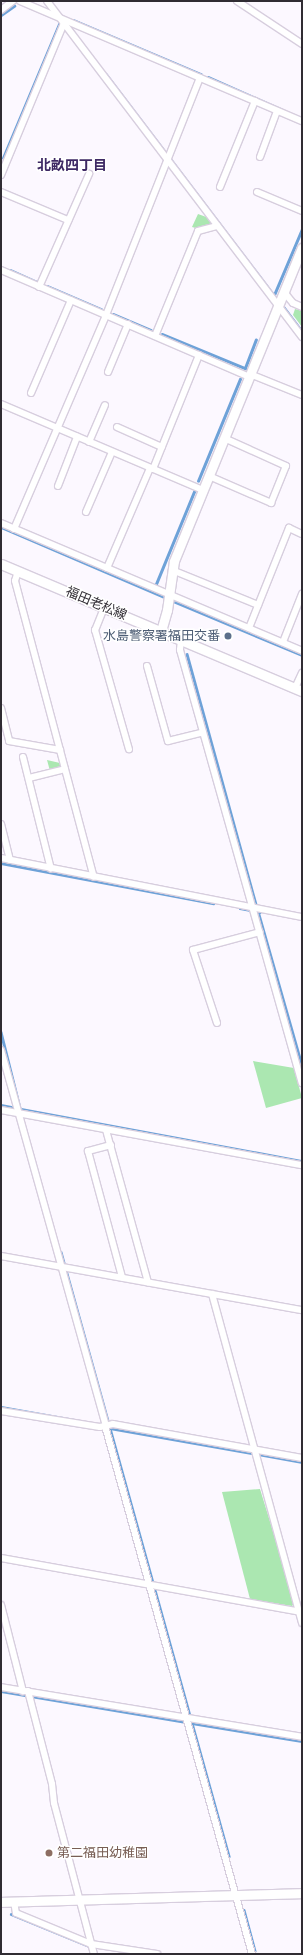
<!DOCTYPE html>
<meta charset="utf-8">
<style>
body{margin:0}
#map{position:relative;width:303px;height:1955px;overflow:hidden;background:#fcf8ff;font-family:Lora,"Noto Sans JP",serif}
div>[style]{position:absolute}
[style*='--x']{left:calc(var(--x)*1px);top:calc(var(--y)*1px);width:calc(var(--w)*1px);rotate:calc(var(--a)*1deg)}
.green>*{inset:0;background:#abe7b1}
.stream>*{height:2.5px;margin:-1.25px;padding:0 1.25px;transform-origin:1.25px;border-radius:1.25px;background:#6ea2d8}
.roads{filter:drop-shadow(1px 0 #d7cede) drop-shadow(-1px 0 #d7cede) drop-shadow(0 1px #d7cede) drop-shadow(0 -1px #d7cede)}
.street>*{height:6px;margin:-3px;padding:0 3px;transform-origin:3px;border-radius:3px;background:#fff}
.secondary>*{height:9px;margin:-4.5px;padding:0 4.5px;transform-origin:4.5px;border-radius:4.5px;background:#fff}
.dots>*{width:11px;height:11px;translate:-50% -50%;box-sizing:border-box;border:2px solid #fff;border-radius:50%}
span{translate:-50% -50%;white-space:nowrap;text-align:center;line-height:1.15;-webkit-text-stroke:3px #fff;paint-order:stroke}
.street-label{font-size:13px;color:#302c33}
.service-label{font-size:13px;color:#4e5e75}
.right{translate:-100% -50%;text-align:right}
.education-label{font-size:13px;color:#785e54}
.left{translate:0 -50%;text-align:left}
.neighbourhood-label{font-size:14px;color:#3e2964;font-weight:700}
.frame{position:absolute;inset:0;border:2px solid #302c33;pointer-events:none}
</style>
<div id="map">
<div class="green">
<i style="clip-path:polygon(198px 214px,209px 218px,212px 224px,199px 229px,192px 227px)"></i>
<i style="clip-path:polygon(295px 309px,302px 311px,302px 327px,293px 315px)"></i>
<i style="clip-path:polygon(47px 760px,60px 763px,62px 768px,50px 771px)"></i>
<i style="clip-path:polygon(253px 1061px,294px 1068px,302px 1098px,266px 1108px)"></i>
<i style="clip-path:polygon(260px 1489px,295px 1603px,292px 1606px,250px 1599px,222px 1492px)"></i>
</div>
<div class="stream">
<i style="--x:1;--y:15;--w:16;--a:-35"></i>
<i style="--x:73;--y:20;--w:139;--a:22.9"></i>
<i style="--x:106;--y:74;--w:278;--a:52.8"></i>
<i style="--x:274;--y:295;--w:72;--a:-67"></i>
<i style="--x:208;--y:77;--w:84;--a:23.8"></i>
<i style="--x:3;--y:158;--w:147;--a:-67.3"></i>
<i style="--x:10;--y:270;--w:30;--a:24"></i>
<i style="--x:47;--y:286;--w:59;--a:23.1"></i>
<i style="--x:283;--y:306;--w:31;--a:53"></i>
<i style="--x:113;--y:314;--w:41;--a:22.8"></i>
<i style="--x:162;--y:334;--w:90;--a:22.3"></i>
<i style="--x:245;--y:368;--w:30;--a:-69"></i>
<i style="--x:198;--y:481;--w:110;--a:-67.6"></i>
<i style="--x:1;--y:527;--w:177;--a:23.2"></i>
<i style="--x:156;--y:584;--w:100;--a:-67.6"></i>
<i style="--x:173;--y:601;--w:140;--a:22.7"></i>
<i style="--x:187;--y:654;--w:260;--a:74.6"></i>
<i style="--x:1;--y:863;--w:216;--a:10.7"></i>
<i style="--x:240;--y:908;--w:20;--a:11"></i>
<i style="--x:258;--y:911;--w:160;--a:74.1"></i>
<i style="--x:1;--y:1032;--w:82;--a:76"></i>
<i style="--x:1;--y:1105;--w:15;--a:11"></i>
<i style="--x:21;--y:1109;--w:286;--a:10.5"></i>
<i style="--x:61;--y:1252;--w:627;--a:74.46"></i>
<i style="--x:1;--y:1407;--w:104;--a:10"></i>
<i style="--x:110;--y:1428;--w:195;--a:10"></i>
<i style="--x:1;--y:1691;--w:189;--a:9.5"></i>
<i style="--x:192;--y:1723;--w:111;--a:9.3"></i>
<i style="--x:244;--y:1910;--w:42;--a:75"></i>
<i style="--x:11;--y:1914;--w:87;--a:22.2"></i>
</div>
<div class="roads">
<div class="street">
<i style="--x:20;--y:1;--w:306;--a:23.1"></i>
<i style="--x:47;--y:1;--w:422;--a:52.8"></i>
<i style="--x:237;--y:1;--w:78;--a:33.5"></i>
<i style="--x:1;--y:10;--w:15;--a:-37"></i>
<i style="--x:260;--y:157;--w:49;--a:-69.7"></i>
<i style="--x:1;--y:175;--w:165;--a:-67.5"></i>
<i style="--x:220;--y:187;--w:93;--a:-67.9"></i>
<i style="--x:1;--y:192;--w:73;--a:22.7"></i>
<i style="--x:257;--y:192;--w:49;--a:22.9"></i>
<i style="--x:1;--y:270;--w:270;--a:23.3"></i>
<i style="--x:39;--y:287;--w:124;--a:-66.1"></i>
<i style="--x:284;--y:292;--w:14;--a:51"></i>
<i style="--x:293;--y:303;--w:10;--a:24"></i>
<i style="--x:155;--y:336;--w:113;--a:-67.7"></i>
<i style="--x:198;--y:231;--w:20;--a:-15"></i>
<i style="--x:108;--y:372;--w:52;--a:-67.4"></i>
<i style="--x:250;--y:374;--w:56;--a:22"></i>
<i style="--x:31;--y:393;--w:101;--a:-66.7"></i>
<i style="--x:1;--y:404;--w:220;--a:23.1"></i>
<i style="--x:117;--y:427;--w:49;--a:24"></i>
<i style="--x:89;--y:442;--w:40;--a:-66.6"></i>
<i style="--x:153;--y:469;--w:123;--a:-68"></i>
<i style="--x:209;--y:476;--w:68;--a:23.5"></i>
<i style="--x:271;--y:503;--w:40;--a:-68"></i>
<i style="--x:286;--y:466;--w:68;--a:-155.7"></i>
<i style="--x:58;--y:486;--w:53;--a:-68.8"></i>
<i style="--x:86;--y:512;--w:65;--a:-66.6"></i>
<i style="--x:1;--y:523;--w:327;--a:23"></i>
<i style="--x:14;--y:529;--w:233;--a:-66.7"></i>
<i style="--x:106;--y:315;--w:255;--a:-68.4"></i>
<i style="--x:107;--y:568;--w:109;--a:-66.7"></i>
<i style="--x:172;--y:570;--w:93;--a:22.1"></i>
<i style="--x:18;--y:571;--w:10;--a:107"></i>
<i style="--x:15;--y:581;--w:306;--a:75.1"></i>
<i style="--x:104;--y:608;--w:24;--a:112"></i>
<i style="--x:95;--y:630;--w:124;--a:74.1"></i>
<i style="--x:249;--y:628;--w:108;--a:-68.2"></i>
<i style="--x:289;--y:528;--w:14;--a:25"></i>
<i style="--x:181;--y:640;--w:10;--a:96"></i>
<i style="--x:180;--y:650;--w:450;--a:74.3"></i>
<i style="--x:283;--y:642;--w:52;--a:-68.4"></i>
<i style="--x:147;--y:666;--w:78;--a:74.4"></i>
<i style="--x:168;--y:741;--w:36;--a:-14"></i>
<i style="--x:295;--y:688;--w:17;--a:-65"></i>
<i style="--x:1;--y:708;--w:34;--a:76"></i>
<i style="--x:9;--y:741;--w:52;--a:10"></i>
<i style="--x:23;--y:757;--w:115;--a:76"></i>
<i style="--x:29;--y:778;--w:37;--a:-14"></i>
<i style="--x:1;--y:824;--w:37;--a:76"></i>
<i style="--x:1;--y:858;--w:307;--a:11.1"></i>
<i style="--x:217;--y:1023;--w:77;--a:-108.2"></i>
<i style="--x:193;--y:950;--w:69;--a:-15"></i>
<i style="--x:1;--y:1050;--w:390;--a:74.4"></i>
<i style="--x:1;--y:1110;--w:306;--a:10.4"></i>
<i style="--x:106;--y:1130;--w:158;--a:74.6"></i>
<i style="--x:111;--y:1145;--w:24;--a:165"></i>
<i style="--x:88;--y:1151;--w:131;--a:74.9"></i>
<i style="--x:1;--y:1256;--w:306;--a:10.2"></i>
<i style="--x:212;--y:1294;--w:341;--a:74.7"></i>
<i style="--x:1;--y:1411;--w:100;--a:9.2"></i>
<i style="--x:100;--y:1427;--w:13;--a:-13"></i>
<i style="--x:113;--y:1424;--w:192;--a:10.2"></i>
<i style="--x:105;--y:1426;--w:548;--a:74.44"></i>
<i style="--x:1;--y:1558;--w:305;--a:10.2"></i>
<i style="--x:1;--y:1605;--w:89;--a:75.7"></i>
<i style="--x:1;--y:1687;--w:305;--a:9.4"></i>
<i style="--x:28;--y:1691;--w:96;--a:75.5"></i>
<i style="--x:52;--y:1784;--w:19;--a:84"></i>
<i style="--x:54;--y:1803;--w:156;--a:75.2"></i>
<i style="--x:14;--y:1901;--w:12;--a:81"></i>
<i style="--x:16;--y:1913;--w:81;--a:22.5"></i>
<i style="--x:91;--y:1944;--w:67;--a:8.6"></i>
</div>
<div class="secondary">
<i style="--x:1;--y:564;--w:327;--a:22.9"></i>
<i style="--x:161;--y:631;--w:22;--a:-74"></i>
<i style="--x:167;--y:610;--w:49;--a:-81.9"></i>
<i style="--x:174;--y:561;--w:338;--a:-67.8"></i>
<i style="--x:1;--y:1902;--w:301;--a:-1.7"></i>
</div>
</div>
<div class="dots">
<i style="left:228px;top:636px;background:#5c6f8a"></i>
<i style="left:49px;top:1853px;background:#8d6e63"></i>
</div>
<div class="street-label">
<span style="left:96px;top:604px;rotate:23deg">福田老松線</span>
</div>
<div class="service-label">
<span class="right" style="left:220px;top:636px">水島警察署福田交番</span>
</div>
<div class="education-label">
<span class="left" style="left:57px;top:1853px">第二福田幼稚園</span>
</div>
<div class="neighbourhood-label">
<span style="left:72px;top:165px">北畝四丁目</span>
</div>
<div class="frame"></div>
</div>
